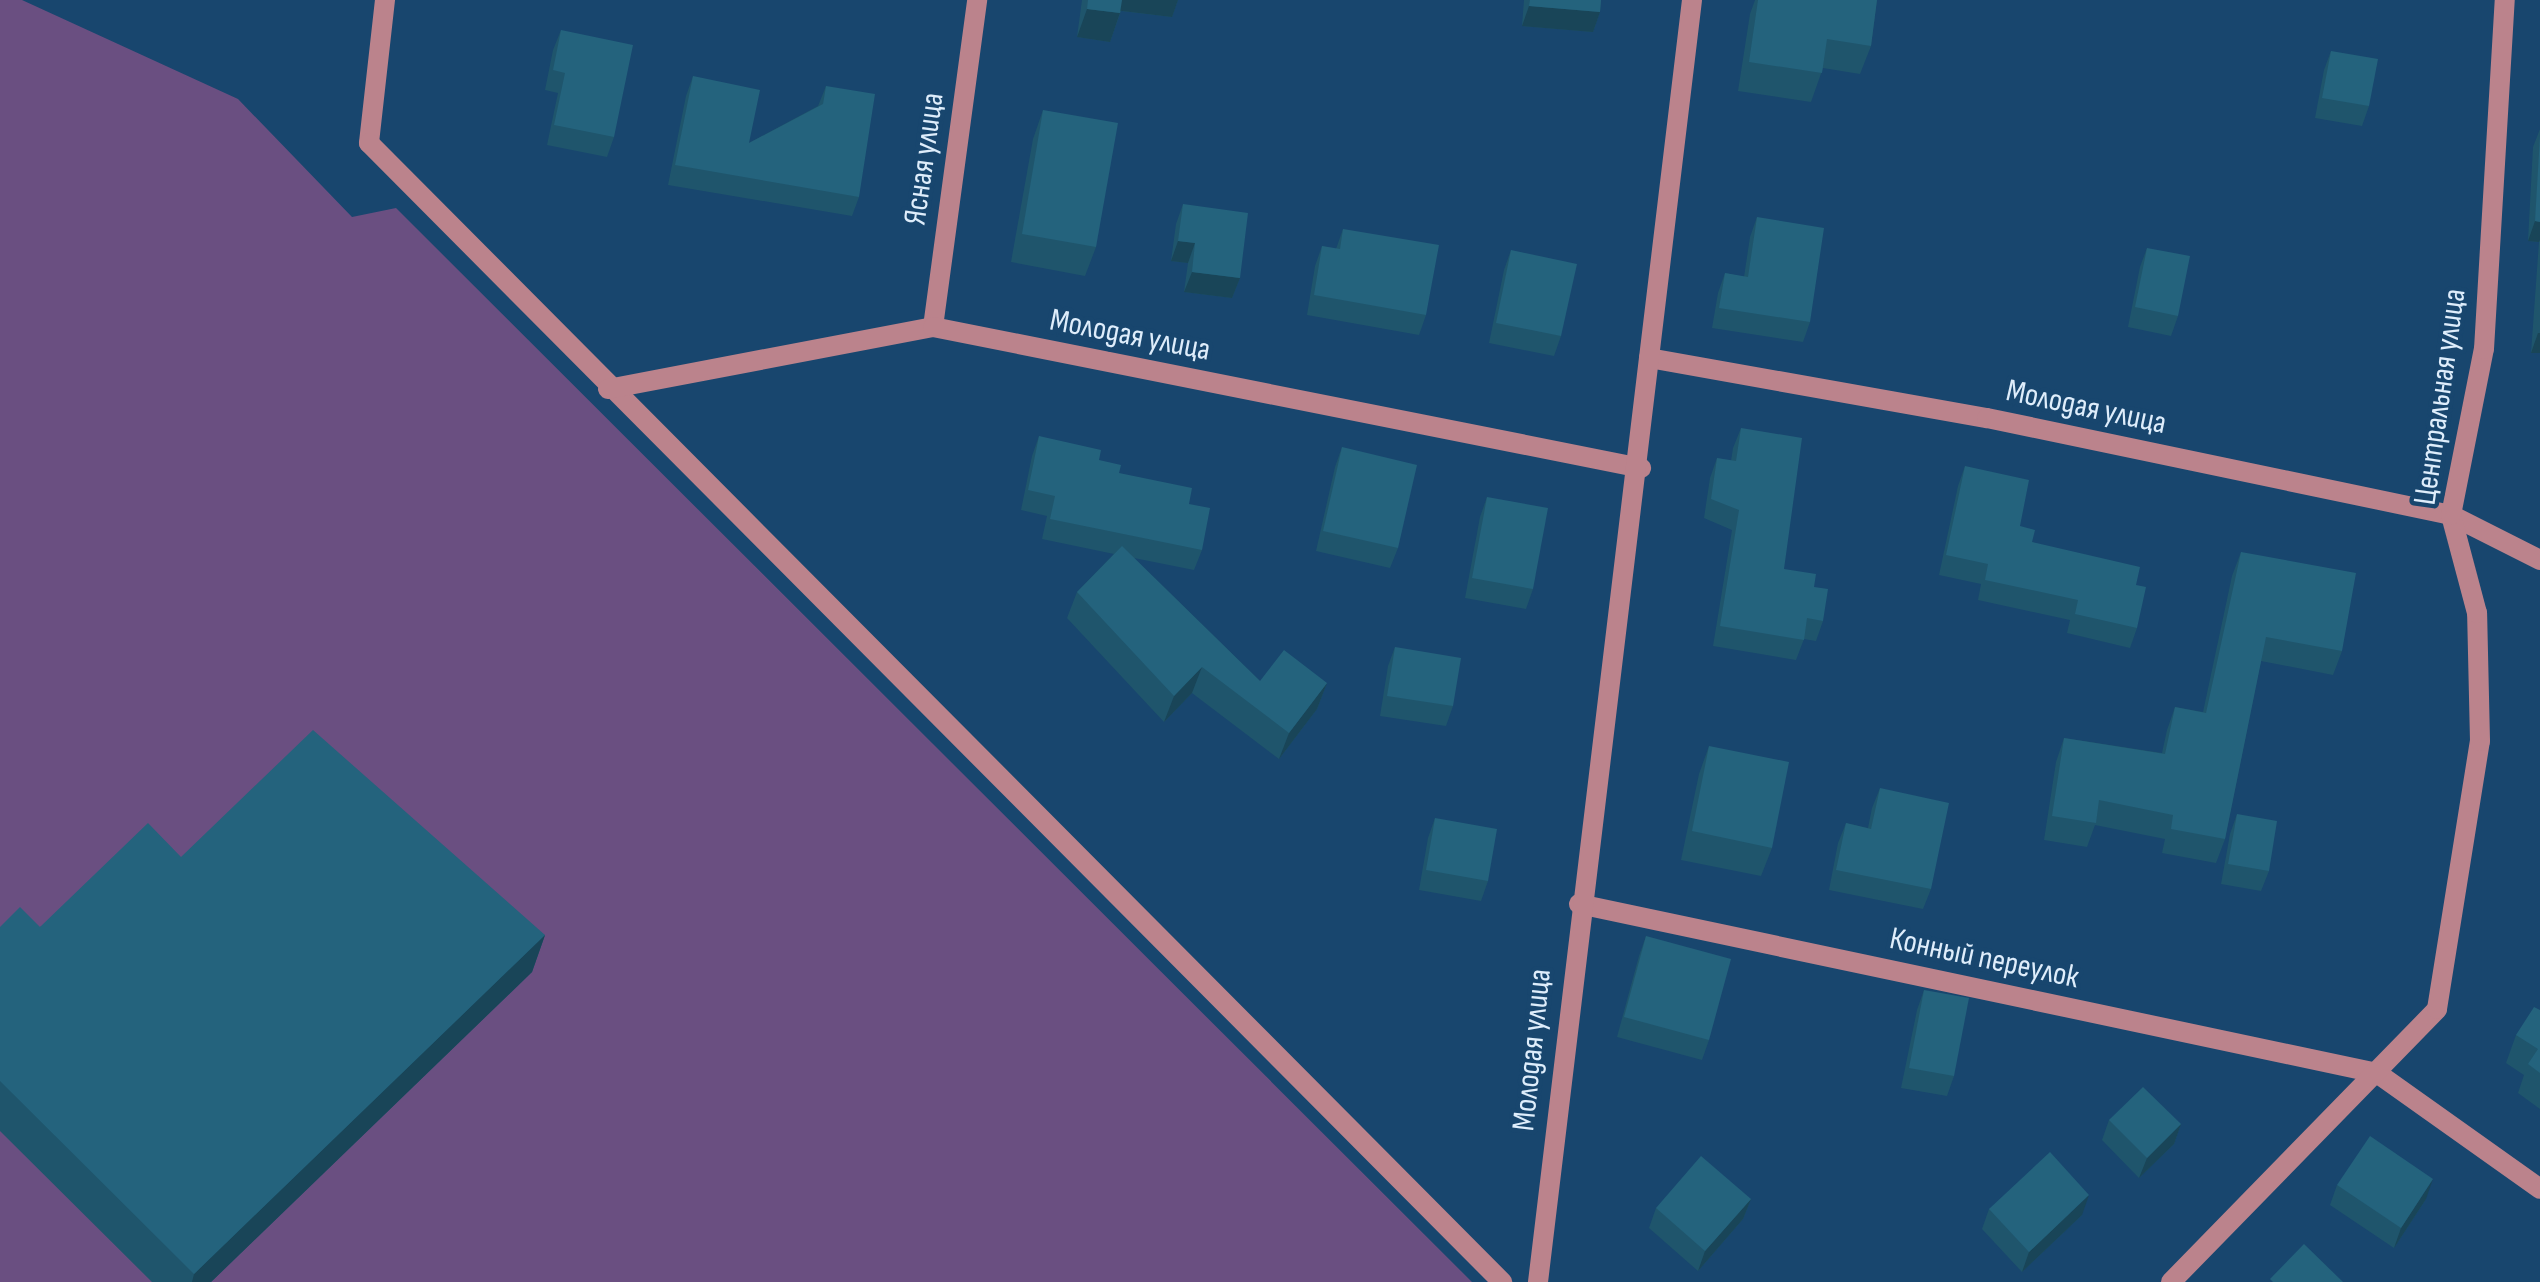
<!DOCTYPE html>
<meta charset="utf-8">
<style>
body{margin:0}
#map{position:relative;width:2540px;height:1282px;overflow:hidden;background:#18466e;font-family:"Sofia Sans Condensed",sans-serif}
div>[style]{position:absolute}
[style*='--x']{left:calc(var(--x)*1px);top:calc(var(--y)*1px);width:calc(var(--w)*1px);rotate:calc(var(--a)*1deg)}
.green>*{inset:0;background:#6a4f81}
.street>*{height:20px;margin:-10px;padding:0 10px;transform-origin:10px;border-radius:10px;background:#bb838c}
.wall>*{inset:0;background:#1f556c}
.shaded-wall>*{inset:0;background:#194558}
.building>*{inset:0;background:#24637d}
span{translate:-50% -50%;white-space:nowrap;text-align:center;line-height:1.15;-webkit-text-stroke:9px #18466e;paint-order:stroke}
.street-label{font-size:32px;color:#deedfb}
</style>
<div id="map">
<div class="green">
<i style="clip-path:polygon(0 0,22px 0,238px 99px,352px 217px,396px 208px,1472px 1282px,0 1282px)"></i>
</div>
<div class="street">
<i style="--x:385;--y:0;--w:144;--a:96.4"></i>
<i style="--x:369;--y:143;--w:1607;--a:45.15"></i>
<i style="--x:933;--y:327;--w:330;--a:-82.3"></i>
<i style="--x:1649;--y:358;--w:343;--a:10.1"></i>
<i style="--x:1987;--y:418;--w:474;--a:11.8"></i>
<i style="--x:2451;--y:515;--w:100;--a:26.8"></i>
<i style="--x:608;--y:389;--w:331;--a:-10.8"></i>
<i style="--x:933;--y:327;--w:722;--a:11.26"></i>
<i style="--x:1579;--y:904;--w:816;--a:11.96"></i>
<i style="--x:2377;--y:1073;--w:200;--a:35.4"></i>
<i style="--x:1538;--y:1282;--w:1291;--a:-83.15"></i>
<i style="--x:2171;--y:1282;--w:381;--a:-45.7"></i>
<i style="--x:2437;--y:1009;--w:271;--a:-80.9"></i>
<i style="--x:2480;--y:741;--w:128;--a:-91.3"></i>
<i style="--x:2477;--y:613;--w:101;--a:-104.9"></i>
<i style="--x:2451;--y:515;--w:169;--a:-78.8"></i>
<i style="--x:2484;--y:349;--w:350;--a:-86.6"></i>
</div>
<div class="wall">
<i style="clip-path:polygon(1082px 0,1178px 0,1172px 17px,1121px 11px,1110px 42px,1077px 37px)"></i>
<i style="clip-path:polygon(1524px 0,1601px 0,1600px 12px,1593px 32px,1522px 26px)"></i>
<i style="clip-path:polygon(1755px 0,1877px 0,1871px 46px,1860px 74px,1823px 68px,1811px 102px,1738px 91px,1750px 14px)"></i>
<i style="clip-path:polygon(561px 30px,614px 137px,607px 157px,547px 145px,558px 93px,545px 90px,553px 50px)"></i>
<i style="clip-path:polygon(2331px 51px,2369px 106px,2362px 126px,2315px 118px,2324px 70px)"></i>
<i style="clip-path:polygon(693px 76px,749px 143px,818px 106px,826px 86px,859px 197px,852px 216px,668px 185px,686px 96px)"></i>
<i style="clip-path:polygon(1043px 110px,1096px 247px,1085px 276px,1011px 262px,1033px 139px)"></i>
<i style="clip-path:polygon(2540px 129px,2540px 353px,2531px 353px,2539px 242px,2528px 241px,2533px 147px)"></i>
<i style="clip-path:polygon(1183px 204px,1240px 278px,1232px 298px,1184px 292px,1188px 263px,1171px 261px,1176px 224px)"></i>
<i style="clip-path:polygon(1757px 217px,1810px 322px,1803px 342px,1712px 328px,1718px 293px,1725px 273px,1744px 277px,1750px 237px)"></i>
<i style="clip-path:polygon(1343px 229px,1426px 315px,1419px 335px,1307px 315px,1315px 266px,1322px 246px,1336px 249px)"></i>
<i style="clip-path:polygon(2147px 248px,2178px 316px,2171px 336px,2128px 327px,2140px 267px)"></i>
<i style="clip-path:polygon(1511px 250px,1561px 336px,1554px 356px,1489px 343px,1504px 270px)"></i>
<i style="clip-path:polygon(1741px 428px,1784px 569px,1814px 587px,1823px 621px,1816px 641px,1804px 639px,1796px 660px,1713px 646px,1732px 530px,1704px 518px,1710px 478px,1717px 458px,1731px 461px,1733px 448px)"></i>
<i style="clip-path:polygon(1039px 436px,1099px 460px,1119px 473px,1189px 504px,1202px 550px,1194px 570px,1134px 558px,1260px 681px,1327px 683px,1317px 709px,1279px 759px,1192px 693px,1164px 722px,1067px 618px,1077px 592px,1114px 554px,1042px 539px,1047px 516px,1021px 510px,1032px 456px)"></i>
<i style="clip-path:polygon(1342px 447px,1398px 548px,1390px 568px,1316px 551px,1335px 467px)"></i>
<i style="clip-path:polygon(1965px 466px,2032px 542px,2136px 585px,2137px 628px,2130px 648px,2067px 633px,2070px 620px,1978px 600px,1981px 584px,1939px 575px,1958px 486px)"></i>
<i style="clip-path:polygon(1487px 497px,1533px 589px,1526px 609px,1465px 598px,1480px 517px)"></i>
<i style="clip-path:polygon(2241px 552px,2342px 651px,2333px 675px,2261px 661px,2225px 839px,2216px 863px,2162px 853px,2165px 839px,2095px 825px,2087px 847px,2044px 840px,2056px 762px,2064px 738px,2162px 753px,2167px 730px,2175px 707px,2203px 712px,2232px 576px)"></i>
<i style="clip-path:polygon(1395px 647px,1453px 706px,1446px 726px,1380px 716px,1388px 666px)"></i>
<i style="clip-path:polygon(1709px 746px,1772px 848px,1761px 876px,1681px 860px,1699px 774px)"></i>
<i style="clip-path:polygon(1880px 788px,1931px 889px,1923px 909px,1829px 890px,1838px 843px,1846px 823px,1868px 828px,1872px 808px)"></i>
<i style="clip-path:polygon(2237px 814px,2269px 871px,2261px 891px,2221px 884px,2230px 834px)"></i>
<i style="clip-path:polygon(1435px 818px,1488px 881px,1481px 901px,1419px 890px,1428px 838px)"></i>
<i style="clip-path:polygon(181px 857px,545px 935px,532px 972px,211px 1282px,152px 1282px,0 1131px,0 927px,40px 927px)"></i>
<i style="clip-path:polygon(1646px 936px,1709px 1040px,1702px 1060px,1617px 1037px,1639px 956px)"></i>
<i style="clip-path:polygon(1924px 990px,1954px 1076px,1947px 1096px,1901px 1088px,1917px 1010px)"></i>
<i style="clip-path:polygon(2540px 1010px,2540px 1109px,2518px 1093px,2524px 1075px,2506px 1063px,2516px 1035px)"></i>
<i style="clip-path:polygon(2109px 1120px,2181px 1124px,2174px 1144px,2139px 1178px,2102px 1140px)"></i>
<i style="clip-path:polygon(2337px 1185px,2426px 1199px,2394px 1248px,2330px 1205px)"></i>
<i style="clip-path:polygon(1751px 1199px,1743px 1219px,1698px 1271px,1649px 1228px,1656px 1208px)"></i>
<i style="clip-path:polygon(1989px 1209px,2082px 1215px,2022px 1272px,1982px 1229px)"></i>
</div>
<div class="shaded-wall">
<i style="clip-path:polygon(1118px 0,1178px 0,1172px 17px,1114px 10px)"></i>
<i style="clip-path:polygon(1529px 6px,1600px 12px,1593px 32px,1522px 26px)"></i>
<i style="clip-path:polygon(1087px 9px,1120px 13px,1110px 42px,1077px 37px)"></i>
<i style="clip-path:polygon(2535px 221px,2540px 222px,2540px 240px,2539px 242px,2528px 241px)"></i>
<i style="clip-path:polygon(1178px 241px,1195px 243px,1188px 263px,1171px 261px)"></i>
<i style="clip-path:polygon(1192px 272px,1240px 278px,1232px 298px,1184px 292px)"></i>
<i style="clip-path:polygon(2538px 333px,2540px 333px,2540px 353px,2531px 353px)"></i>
<i style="clip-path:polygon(1202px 667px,1192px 693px,1164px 722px,1174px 696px)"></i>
<i style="clip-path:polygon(1327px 683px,1317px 709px,1279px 759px,1289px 733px)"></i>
<i style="clip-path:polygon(545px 935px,532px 972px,211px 1282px,192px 1282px,194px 1274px)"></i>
<i style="clip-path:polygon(2181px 1124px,2174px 1144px,2139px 1178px,2147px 1158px)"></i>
<i style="clip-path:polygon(2433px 1179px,2426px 1199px,2394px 1248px,2401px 1228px)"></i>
<i style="clip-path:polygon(2089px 1195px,2082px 1215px,2022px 1272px,2029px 1252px)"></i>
<i style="clip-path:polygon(1751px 1199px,1743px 1219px,1698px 1271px,1705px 1251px)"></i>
</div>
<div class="building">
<i style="clip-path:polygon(1088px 0,1122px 0,1120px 13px,1087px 9px)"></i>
<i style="clip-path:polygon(1530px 0,1601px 0,1600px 12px,1529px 6px)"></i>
<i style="clip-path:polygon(1758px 0,1877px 0,1871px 46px,1827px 39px,1822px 73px,1749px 62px)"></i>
<i style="clip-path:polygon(561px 30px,633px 45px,614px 137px,554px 125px,565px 73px,553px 70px)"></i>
<i style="clip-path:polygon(2331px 51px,2378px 59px,2369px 106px,2322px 98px)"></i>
<i style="clip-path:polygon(693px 76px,760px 90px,749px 143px,823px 104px,826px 86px,875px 94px,859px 197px,675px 165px)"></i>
<i style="clip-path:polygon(1043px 110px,1118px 123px,1096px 247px,1022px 234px)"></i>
<i style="clip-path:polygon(2540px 136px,2540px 222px,2535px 221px)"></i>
<i style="clip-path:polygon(1183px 204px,1248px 213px,1240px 278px,1192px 272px,1195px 243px,1178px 241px)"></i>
<i style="clip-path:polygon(1757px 217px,1824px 228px,1810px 322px,1719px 308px,1725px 273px,1748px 277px)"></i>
<i style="clip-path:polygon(1343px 229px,1439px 245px,1426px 315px,1314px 295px,1322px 246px,1340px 249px)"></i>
<i style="clip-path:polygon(2147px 248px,2190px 256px,2178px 316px,2135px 307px)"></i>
<i style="clip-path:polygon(1511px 250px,1577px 264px,1561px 336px,1496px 323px)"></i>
<i style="clip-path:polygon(1741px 428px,1802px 438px,1784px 569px,1816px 574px,1814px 587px,1828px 589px,1823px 621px,1807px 618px,1804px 640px,1720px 626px,1739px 510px,1711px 499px,1717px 458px,1736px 461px)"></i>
<i style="clip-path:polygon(1039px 436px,1101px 450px,1099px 460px,1121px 465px,1119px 473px,1192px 488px,1189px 504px,1210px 508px,1202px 550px,1050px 519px,1055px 496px,1028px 490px)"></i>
<i style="clip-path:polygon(1342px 447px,1417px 465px,1398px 548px,1323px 531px)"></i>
<i style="clip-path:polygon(1965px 466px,2029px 480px,2020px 526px,2035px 530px,2032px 542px,2140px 567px,2136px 585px,2146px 587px,2137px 628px,2075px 614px,2078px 600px,1985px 580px,1988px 564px,1946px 555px)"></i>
<i style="clip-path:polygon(1487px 497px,1548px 508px,1533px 589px,1472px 578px)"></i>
<i style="clip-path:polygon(1122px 546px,1260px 681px,1284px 650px,1327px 683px,1289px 733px,1202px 667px,1174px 696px,1077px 592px)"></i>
<i style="clip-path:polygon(2241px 552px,2356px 573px,2342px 651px,2266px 637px,2225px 839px,2171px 829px,2173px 815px,2099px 800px,2096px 823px,2052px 816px,2064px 738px,2165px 754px,2175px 707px,2206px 713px)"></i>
<i style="clip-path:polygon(1395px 647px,1461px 658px,1453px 706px,1387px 696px)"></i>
<i style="clip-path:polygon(313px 730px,545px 935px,194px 1274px,0 1081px,0 927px,20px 907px,40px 927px,148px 823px,181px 857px)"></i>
<i style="clip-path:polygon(1709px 746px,1789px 762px,1772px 848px,1692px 831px)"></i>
<i style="clip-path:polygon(1880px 788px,1949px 803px,1931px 889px,1836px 870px,1846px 823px,1871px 829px)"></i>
<i style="clip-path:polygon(2237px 814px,2277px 821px,2269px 871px,2228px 864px)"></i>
<i style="clip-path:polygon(1435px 818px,1497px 829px,1488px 881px,1426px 870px)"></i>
<i style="clip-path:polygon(1646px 936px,1731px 959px,1709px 1040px,1624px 1017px)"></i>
<i style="clip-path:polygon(1924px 990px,1969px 998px,1954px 1076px,1909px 1068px)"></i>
<i style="clip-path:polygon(2534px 1007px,2540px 1010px,2540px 1073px,2528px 1064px,2538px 1049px,2516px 1035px)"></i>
<i style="clip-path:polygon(2143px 1087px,2181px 1124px,2147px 1158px,2109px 1120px)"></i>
<i style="clip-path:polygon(2370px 1136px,2433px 1179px,2401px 1228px,2337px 1185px)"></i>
<i style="clip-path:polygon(2050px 1152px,2089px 1195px,2029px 1252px,1989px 1209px)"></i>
<i style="clip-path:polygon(1701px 1156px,1751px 1199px,1705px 1251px,1656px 1208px)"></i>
<i style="clip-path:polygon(2304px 1244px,2343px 1282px,2273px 1282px,2270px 1279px)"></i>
</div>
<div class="street-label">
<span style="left:925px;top:159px;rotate:-82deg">Ясная улица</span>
<span style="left:1130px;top:336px;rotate:11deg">Молодая улица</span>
<span style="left:2441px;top:397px;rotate:-82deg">Центральная улица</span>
<span style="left:2086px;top:408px;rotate:12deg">Молодая улица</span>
<span style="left:1984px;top:959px;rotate:12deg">Конный переулок</span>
<span style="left:1533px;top:1050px;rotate:-84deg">Молодая улица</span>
</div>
</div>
